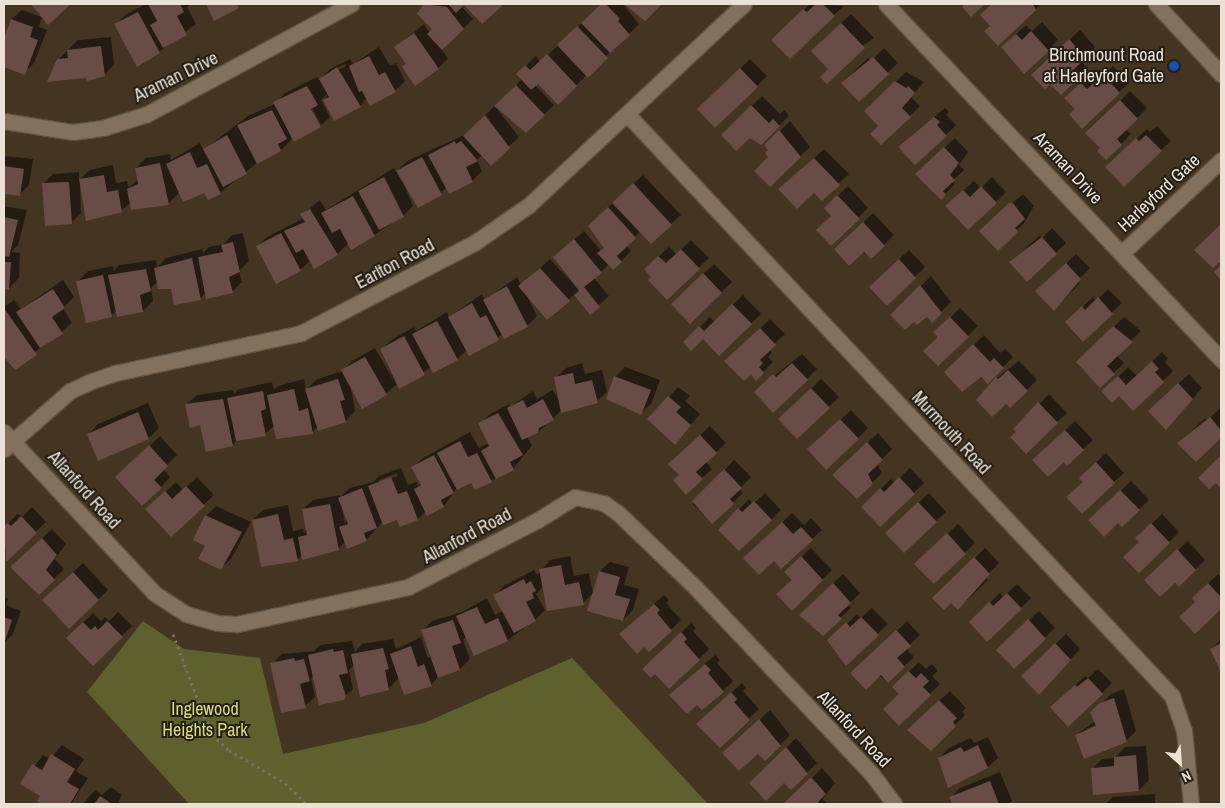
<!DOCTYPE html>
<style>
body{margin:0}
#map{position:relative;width:1225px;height:808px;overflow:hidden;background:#443522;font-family:"Archivo Narrow",sans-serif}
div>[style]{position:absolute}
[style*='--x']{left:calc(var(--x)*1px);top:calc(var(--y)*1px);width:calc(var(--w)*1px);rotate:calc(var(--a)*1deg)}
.green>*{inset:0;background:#5e602e}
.shadow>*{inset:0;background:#0007}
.building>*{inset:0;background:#674d45}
.path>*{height:3px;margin-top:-1.5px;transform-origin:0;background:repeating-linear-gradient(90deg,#7d7060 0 2.5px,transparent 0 6.5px)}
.roads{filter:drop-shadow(1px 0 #605342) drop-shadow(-1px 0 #605342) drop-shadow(0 1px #605342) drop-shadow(0 -1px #605342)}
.minor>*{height:15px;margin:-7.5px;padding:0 7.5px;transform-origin:7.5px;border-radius:7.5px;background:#82715c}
.secondary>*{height:15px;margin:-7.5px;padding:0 7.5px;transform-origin:7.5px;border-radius:7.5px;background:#82715c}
.dots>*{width:14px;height:14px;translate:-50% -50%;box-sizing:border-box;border:2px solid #251e15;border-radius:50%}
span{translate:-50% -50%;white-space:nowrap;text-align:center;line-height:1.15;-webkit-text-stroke:4px #251e15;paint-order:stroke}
.poi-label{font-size:18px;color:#ebe1d5}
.right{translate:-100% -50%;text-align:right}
.street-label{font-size:18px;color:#ebe1d5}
.park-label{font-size:18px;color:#d9dd79}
.frame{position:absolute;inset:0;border:5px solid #ebe1d5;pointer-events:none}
.north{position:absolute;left:1155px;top:738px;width:50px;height:50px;-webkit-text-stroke:4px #251e15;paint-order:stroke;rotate:154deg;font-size:14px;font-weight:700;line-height:20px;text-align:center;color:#ebe1d5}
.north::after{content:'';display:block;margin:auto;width:18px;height:22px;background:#ebe1d5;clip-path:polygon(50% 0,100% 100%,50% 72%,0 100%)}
</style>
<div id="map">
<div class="green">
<i style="clip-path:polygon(143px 621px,184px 649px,260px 658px,283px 754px,424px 723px,572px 658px,708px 804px,189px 804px,87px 692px)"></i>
</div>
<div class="shadow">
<i style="clip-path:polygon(32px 4px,69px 4px,48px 24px,42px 17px,39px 27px,47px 30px,34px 63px,24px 73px,4px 65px,4px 41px,12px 19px,22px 10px,42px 17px)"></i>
<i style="clip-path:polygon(146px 4px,191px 4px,187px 7px,196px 24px,159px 52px,115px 25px,125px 15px)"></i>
<i style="clip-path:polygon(207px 4px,241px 4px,215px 19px)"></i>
<i style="clip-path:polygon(428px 4px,464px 4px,461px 6px,473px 19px,442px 49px,448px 59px,438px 68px,407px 63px,396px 47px,424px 24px,430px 33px,434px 29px,418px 14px)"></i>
<i style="clip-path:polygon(603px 4px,623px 4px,639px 24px,558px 103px,538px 82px,535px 85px,554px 105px,526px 132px,497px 109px,519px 137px,491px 164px,482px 155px,477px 160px,482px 171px,472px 181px,450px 193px,447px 188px,419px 207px,400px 175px,413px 206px,403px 216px,374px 235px,349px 243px,337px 254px,311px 260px,300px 270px,257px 246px,267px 237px,304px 218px,302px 215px,320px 200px,326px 210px,394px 168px,396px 172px,407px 161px,466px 134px,522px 79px,517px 74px,536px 56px,540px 62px)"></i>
<i style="clip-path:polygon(810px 4px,844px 6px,834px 15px,773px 40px)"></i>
<i style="clip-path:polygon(1041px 4px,1036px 9px,998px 44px,992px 26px,992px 5px)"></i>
<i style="clip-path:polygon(851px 14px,874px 38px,829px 69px,822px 41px)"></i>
<i style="clip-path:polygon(1042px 22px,1058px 40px,1024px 72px,1013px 37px,1026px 25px,1032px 31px)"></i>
<i style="clip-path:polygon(1080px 30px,1095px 47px,1081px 61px,1087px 68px,1061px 93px,1043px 65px)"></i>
<i style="clip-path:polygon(111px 37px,114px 65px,104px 75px,87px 77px,58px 60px,78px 40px)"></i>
<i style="clip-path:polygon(evenodd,379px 47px,390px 66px,396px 63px,405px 81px,395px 91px,367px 98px,360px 106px,325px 101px,328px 93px,321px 100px,330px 117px,320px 126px,291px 134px,291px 140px,281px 150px,257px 163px,220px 193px,178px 188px,178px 194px,168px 204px,131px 202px,121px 211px,80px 188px,81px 213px,71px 223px,43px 184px,53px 174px,79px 172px,79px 180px,90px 170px,113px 165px,116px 183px,127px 181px,129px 188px,138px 179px,136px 168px,146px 158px,170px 154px,171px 160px,200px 143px,203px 150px,248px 116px,275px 104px,285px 93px,317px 77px,319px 80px,330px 69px,350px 59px,353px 64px,379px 47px,345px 64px,346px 66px,331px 74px,331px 71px,345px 64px,379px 47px,309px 103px,321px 125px,318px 125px,309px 103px)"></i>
<i style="clip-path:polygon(884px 48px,898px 63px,859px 100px,842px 83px,868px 58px,871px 61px)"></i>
<i style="clip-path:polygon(750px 59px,767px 76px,757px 86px,699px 109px)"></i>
<i style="clip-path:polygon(1113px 66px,1129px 83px,1119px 92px,1076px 109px,1076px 88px,1091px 74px,1098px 81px)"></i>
<i style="clip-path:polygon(906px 72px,924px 82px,911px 97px,920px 106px,881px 144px,880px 126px,865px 111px)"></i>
<i style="clip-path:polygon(1130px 91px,1147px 108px,1126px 129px,1131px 134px,1106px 159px,1101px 148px,1087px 133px)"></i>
<i style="clip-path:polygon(762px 96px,780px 114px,784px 110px,789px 116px,761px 143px,750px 136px,722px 135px)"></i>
<i style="clip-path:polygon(945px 108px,949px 112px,946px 115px,956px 125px,946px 135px,910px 137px)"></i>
<i style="clip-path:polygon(790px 121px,810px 147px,800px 156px,770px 157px,770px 150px,766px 145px)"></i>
<i style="clip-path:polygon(1157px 126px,1171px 141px,1161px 150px,1116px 158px,1147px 129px,1150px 132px)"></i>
<i style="clip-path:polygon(955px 138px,968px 152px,959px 165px,964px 170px,952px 181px,955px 184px,941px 198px,927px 164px)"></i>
<i style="clip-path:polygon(824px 149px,849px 174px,822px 199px,814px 191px,790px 180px)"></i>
<i style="clip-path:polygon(4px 156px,33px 159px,29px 185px,19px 195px,4px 193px)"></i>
<i style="clip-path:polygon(643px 175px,681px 215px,671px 224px,641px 231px,626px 245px,631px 251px,621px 261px,613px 268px,609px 264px,594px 278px,609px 296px,590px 313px,575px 294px,547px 318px,527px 296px,537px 316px,527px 326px,504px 338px,503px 334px,469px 354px,467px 350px,457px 359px,431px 367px,400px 388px,398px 383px,386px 394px,351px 388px,355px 411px,346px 421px,318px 427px,312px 432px,275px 425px,265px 434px,237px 440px,233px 445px,201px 424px,187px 404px,197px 395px,233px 390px,234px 394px,239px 389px,272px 382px,274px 390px,278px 386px,304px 379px,306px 390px,317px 379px,343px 371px,352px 361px,375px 348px,394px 381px,381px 350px,391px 340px,414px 327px,416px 331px,447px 312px,449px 317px,482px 294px,485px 300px,517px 277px,521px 285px,550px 259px,570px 281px,554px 257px,584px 231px,601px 251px,605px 247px,599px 216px)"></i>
<i style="clip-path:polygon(992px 177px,1006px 192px,996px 202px,947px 206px,974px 181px,981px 188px)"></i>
<i style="clip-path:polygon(848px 186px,868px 208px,831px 244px,832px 215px,825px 208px)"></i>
<i style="clip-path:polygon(1023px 194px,1034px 206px,1024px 223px,998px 249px,991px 221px)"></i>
<i style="clip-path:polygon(4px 206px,27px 210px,18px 245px,11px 252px,20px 253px,19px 278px,9px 288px,4px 288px)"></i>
<i style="clip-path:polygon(873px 213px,894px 235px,871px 258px,845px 240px)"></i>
<i style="clip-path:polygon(1052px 228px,1066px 243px,1027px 280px,1011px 262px,1040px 235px,1042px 238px)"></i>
<i style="clip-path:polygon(243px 233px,249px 261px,239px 271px,242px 282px,232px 292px,206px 292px,200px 299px,158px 281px,151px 288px,153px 301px,143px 311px,118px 316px,117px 310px,112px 315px,78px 281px,88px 271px,113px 266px,114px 271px,119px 265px,156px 260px,157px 267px,166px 258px,202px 249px,203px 253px,209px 247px,224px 244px,232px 235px)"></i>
<i style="clip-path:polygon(691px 240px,709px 258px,667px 298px,645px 269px,669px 247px,676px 254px)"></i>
<i style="clip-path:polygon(909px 250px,925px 267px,887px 304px,880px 277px)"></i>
<i style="clip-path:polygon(1076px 254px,1090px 268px,1077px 281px,1080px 283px,1054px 309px,1047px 282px)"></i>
<i style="clip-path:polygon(714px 264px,732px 282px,690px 322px,682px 294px)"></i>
<i style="clip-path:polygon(931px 276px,951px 302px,932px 321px,927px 315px,914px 320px,891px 315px)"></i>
<i style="clip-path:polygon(63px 280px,74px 297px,63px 308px,72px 323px,15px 368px,4px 351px,4px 307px,14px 300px,21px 309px)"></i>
<i style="clip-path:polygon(1108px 289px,1122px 303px,1083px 340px,1067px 322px,1093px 297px,1096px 301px)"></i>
<i style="clip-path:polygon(743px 295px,761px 314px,719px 354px,703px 337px,684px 342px,710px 317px,715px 322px)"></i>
<i style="clip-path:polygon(960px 308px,978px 326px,968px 336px,939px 337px,945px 323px)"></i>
<i style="clip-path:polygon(1124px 317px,1141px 331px,1116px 355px,1124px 363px,1100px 386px,1078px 362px)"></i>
<i style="clip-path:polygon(770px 319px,785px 334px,769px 349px,772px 352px,768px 357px,773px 362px,756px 379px,736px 351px)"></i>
<i style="clip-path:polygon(984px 335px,1000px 353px,1005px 349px,1013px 357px,988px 382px,955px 363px)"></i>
<i style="clip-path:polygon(1162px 352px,1168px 358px,1165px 362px,1173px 371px,1133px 410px,1113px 382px,1128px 367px,1137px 376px)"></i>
<i style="clip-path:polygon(802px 354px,817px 369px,773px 411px,765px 383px)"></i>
<i style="clip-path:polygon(1019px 361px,1037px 380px,1010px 406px,997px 378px)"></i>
<i style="clip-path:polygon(evenodd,582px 363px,585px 374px,602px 370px,607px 392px,597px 401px,562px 410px,538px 432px,527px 437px,532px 445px,513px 469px,475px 489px,472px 482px,457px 488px,444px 506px,427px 515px,426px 511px,418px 519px,383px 521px,366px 540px,346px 541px,338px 549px,302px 555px,297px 560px,253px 520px,263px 510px,288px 505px,293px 531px,303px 529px,304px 533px,307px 529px,303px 509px,313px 500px,340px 495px,340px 497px,350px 488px,373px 482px,379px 476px,401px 468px,408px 485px,417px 482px,418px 486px,421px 483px,413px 467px,423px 458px,470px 432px,479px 448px,489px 443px,480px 424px,490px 414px,509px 404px,510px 407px,533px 391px,537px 399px,553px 390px,560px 402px,556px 378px,566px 368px,582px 363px,397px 473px,398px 476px,379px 482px,379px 480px,397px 473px,582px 363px,342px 508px,348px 520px,345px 523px,342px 508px)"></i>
<i style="clip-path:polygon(625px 367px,660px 380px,651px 404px,641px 413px,615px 377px)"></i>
<i style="clip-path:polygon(1189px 374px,1202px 388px,1176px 418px,1160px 401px)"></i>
<i style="clip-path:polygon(821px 379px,839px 397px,797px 437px,780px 419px)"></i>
<i style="clip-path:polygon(678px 387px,690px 396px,685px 401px,700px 414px,684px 433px,649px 419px)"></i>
<i style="clip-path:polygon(1049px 394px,1067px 413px,1057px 422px,1018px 432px,1015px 429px)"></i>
<i style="clip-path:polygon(148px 403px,159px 428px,149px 438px,99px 459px,89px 434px,98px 424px)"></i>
<i style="clip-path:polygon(1220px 408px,1221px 436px,1196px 460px,1179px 443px,1205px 418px,1207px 421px)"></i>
<i style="clip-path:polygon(851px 410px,868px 428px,858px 438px,819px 440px)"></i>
<i style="clip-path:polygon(1075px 421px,1093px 440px,1067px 464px,1044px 450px)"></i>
<i style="clip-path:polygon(710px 426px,726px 443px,706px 462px,712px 469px,702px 478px,680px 475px,680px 454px)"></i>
<i style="clip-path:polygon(878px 433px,892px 449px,877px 464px,882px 473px,872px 483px,843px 466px)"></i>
<i style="clip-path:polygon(160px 436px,177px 455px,163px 469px,170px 477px,161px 487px,127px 467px)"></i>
<i style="clip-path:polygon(1106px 453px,1124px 473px,1114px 482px,1084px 482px,1090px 468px)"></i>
<i style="clip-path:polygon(734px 460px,751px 477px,739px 489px,743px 493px,712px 522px,693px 504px)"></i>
<i style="clip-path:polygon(910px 468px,924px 483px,880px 526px,862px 507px,891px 479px,894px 483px)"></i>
<i style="clip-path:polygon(197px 477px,214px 495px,171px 536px,157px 500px,176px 482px,183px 490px)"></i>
<i style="clip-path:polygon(1131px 481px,1149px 500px,1122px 526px,1118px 521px,1090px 520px)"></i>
<i style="clip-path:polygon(765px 493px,781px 510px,771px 520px,719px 530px,749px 499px,753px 504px)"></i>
<i style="clip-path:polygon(929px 493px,946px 512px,936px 521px,897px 523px)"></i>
<i style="clip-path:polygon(216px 506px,251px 522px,231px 559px,221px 568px,206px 546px,206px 516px)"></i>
<i style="clip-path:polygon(32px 507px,46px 522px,6px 560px,4px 527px,18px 514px,22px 517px)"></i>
<i style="clip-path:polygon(792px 513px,804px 525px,811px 518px,822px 530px,812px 539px,774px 560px,754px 549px)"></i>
<i style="clip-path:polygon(1162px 514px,1179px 532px,1139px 572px,1140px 542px,1137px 538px)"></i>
<i style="clip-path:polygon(958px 524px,975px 543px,934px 583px,926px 554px)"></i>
<i style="clip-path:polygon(52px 529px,66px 544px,55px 559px,64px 569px,54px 579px,22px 557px)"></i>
<i style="clip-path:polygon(1188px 541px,1205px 560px,1179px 586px,1156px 570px)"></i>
<i style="clip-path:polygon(811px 548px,832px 570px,792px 609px,796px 562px)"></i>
<i style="clip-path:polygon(985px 548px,999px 563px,985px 577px,988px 580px,958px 609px,951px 601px,934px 598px)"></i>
<i style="clip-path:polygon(570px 556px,574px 576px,589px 573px,593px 593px,583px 603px,543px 587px,536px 594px,545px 610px,535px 620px,508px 640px,475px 655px,466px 636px,463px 640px,470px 659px,460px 669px,439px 676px,431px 685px,399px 678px,388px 689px,354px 665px,349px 670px,353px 689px,343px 698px,314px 675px,311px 678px,315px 697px,305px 706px,272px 664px,282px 654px,314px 651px,320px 645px,352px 641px,355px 652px,362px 644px,393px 639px,396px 649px,421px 637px,428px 658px,431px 657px,422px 631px,432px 621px,462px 612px,487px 598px,495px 615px,503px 611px,495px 595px,505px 585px,534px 570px,537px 575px,550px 560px)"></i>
<i style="clip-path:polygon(610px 562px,629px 567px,624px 585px,639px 589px,633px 610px,623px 620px,600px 571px)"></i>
<i style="clip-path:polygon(83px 563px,108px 590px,98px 600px,54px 590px)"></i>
<i style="clip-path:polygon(843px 574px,860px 593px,848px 605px,851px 608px,823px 634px,801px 615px)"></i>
<i style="clip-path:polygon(1218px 574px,1221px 577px,1221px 607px,1195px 632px,1197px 602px,1193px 598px)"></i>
<i style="clip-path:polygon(1017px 584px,1031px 598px,988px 640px,970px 622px,1000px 593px,1003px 597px)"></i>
<i style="clip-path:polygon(664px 595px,669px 600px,666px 603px,681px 620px,649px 651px,630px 625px)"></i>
<i style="clip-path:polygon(4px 597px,8px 599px,6px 605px,21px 611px,13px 634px,4px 643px)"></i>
<i style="clip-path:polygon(872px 608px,888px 624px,846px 664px,829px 641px,857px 614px,861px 618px)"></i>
<i style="clip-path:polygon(1039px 611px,1055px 628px,1014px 667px,1007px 640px)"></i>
<i style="clip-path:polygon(118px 612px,132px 626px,93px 664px,67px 638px,93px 613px,101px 621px,105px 617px,109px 621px)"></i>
<i style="clip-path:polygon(907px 621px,920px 635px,906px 648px,914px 657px,888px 682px,862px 664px)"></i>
<i style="clip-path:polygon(691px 623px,696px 628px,693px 631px,709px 649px,699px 659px,655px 672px,644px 669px)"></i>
<i style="clip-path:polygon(1066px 634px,1080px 649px,1048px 684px,1022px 677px)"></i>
<i style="clip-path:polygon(1221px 639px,1221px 668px,1212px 649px)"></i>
<i style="clip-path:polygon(715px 655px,720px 660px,717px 663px,733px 681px,723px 691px,681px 685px)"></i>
<i style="clip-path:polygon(919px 662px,926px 669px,932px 664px,938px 671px,932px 676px,940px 684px,899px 724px,901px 694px,893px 687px)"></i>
<i style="clip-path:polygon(1098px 669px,1112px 683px,1102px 693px,1062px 698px,1085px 676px,1088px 678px)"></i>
<i style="clip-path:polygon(742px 683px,746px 688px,743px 691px,759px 709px,720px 746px,707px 714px)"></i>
<i style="clip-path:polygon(evenodd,1124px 689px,1136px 731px,1126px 741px,1076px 735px,1095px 721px,1092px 713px,1111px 694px,1124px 689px,1101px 723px,1102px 725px,1086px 731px,1086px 729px,1101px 723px)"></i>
<i style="clip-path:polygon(950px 691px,966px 708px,962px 712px,965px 715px,931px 749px,918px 720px)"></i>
<i style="clip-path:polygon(770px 710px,790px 735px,765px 760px,758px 752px,734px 744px)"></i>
<i style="clip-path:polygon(988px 737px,998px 758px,988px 767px,939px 758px,949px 748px,971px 738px,974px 743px)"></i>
<i style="clip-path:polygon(796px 738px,817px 763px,791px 788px,784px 781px,751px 783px)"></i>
<i style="clip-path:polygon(62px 745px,84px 759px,76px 771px,88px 778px,71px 804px,44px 804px,38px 801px,41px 796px,22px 783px,43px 755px,50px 759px)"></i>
<i style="clip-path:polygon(1146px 746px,1149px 780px,1139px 790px,1094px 793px,1092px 769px,1102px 759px,1115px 758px,1125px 747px)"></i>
<i style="clip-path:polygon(822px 768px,835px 783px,823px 799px,828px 804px,785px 804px)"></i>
<i style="clip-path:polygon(1000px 772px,1012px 801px,1008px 804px,953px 804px,950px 798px,960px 788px)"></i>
<i style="clip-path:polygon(111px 787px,122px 795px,118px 802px,122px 804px,83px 804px,95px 790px,102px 795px)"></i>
<i style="clip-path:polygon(1155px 794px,1155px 804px,1105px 804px,1113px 797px)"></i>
</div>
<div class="building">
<i style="clip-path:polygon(31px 4px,71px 4px,48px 25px)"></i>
<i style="clip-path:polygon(148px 4px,180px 4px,184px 12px,177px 16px,187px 35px,163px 48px,150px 25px,157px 21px)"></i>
<i style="clip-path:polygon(206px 4px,237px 4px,239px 8px,214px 21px)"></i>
<i style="clip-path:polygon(424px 4px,447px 7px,464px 29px,442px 50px,427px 34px,432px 29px,417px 14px)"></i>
<i style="clip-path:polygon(448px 4px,500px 4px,502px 6px,482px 24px,464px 5px,456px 13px)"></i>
<i style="clip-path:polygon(601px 4px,606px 4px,620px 19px,618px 21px,630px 35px,610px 53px,581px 23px)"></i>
<i style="clip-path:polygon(624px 4px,662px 4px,645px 21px)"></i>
<i style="clip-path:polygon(816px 4px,823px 4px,835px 16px,790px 59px,771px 40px,803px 9px,807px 12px)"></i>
<i style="clip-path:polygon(964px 4px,985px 4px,971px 17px,962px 7px)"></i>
<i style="clip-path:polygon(992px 4px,1033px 4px,1036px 10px,998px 46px,984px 31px,990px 26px,980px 15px)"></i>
<i style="clip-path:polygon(138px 12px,160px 53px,137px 67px,114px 24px)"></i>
<i style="clip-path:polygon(11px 19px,33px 27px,30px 37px,38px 40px,25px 75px,4px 67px,4px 38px)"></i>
<i style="clip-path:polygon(841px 23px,865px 48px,827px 84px,820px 77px,828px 69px,811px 51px)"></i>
<i style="clip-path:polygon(577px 26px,608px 58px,588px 78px,557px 45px)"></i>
<i style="clip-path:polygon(1031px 31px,1049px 51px,1024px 74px,1001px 47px,1016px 34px,1022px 40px)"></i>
<i style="clip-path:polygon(414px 33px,439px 69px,415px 86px,402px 67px,406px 64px,394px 47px)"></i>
<i style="clip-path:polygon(1069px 39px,1086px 58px,1071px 72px,1078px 79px,1061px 95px,1050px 84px,1045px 89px,1031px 75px)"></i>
<i style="clip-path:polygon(101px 46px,105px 76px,87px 81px,86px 78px,47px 82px,57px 59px,68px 58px,67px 50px)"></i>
<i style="clip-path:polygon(547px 54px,577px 86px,558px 105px,538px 84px,531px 90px,516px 74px,525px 65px,530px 70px)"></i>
<i style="clip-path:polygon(369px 56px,379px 75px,385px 72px,396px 92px,370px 106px,362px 91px,359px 92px,349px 66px)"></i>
<i style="clip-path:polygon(873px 57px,889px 74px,859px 102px,841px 83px)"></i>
<i style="clip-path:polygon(337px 67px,361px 107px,334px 121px,323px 100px,329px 97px,319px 79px)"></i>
<i style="clip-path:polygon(740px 68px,758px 87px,715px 128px,697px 109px)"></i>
<i style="clip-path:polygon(1103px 75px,1120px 93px,1082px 129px,1069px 114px,1075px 109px,1064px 98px,1081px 83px,1087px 89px)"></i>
<i style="clip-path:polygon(895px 81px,906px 88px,908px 86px,915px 93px,902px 108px,911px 117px,881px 145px,870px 134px,878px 126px,864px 111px)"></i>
<i style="clip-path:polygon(516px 85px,545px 115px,526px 133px,494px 106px)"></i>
<i style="clip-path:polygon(307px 86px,318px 105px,311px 109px,321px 127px,294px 142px,273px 102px)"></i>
<i style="clip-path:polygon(1120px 100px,1138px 119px,1117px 139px,1122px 145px,1106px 160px,1097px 151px,1100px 148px,1085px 133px)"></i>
<i style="clip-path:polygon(751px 105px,769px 123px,773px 119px,780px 126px,761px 145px,750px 138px,736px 151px,721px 135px)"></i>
<i style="clip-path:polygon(272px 110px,287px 139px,278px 144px,281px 151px,257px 164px,237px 125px)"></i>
<i style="clip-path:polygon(485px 115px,510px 148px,491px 166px,463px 136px)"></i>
<i style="clip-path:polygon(934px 117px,940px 122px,937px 125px,947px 136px,915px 165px,898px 147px)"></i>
<i style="clip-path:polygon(779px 130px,801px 157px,770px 187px,754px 171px,768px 157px,765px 153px,768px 150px,764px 145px)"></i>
<i style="clip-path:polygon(227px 135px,247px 174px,223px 187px,203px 149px)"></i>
<i style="clip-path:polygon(1146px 135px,1162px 151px,1124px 187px,1105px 167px,1136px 138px,1139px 141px)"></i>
<i style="clip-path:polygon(455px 141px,456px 144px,461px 141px,478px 161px,466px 167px,473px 182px,449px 194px,428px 155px)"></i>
<i style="clip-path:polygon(944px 147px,959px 163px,950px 175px,955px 180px,943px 191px,946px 195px,941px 200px,915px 174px)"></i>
<i style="clip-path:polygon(190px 152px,197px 168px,207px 164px,221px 194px,208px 200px,204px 193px,183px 202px,166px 164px)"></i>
<i style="clip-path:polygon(422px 157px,442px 195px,418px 208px,396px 171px)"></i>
<i style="clip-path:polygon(814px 158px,840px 185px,822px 201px,814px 193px,797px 209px,778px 189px)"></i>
<i style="clip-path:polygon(160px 163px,169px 205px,131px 210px,127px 189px,138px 184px,135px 168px)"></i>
<i style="clip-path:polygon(4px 166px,24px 169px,20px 196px,4px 194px)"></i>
<i style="clip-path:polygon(104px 175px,107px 192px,118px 190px,122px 212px,86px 221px,79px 179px)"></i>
<i style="clip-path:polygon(384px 177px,404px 217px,379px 230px,358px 191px)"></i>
<i style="clip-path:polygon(69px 182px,72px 224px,45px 226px,42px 183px)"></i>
<i style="clip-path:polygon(633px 183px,672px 225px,651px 244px,612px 203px)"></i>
<i style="clip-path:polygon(981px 186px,997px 203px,968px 230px,945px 206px,963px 190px,970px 197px)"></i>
<i style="clip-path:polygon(837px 195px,860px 219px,831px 246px,816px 230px,831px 216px,824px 208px)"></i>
<i style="clip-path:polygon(353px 196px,375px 236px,351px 250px,340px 229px,332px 233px,321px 213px)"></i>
<i style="clip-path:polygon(1009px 203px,1013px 203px,1025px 219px,1015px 228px,1018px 231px,1015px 235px,998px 251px,979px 231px)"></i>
<i style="clip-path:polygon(608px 207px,636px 238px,617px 256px,622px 262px,613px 270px,597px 253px,604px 248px,588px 226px)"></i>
<i style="clip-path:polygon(310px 209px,338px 255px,314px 269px,303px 249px,296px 253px,284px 231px,305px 222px,300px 214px)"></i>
<i style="clip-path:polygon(4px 217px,18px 220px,9px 257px,4px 256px)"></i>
<i style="clip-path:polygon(863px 222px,885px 246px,871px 259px,864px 252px,849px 266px,834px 249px)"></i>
<i style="clip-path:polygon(1221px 224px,1221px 261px,1213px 268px,1194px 250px)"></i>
<i style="clip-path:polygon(281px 233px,301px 271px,276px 284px,256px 246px)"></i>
<i style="clip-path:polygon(1042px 237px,1057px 254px,1027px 282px,1009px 262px)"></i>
<i style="clip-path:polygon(574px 239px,602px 273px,584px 287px,600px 307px,590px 315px,574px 295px,579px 291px,553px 257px)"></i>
<i style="clip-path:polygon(233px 242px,240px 272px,229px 277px,233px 293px,206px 299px,198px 257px,223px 252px,221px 245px)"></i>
<i style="clip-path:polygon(681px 249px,700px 269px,667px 300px,648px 280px,651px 277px,644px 269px,658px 256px,666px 263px)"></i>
<i style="clip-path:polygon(192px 258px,201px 300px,174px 305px,171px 289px,158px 289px,154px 268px)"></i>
<i style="clip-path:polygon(899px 259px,916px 278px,887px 306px,869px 287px)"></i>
<i style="clip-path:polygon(4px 262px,11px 262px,9px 290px,4px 289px)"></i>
<i style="clip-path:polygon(1066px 263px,1081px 279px,1054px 311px,1035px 291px)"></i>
<i style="clip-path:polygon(1221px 265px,1221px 280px,1214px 272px)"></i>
<i style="clip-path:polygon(540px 268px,570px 301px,547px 320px,518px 286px)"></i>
<i style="clip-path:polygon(146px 269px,151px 291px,140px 295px,143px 312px,117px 317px,108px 275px)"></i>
<i style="clip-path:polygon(703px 273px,722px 293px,690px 324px,671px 304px)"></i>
<i style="clip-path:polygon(103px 275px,112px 317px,86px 323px,76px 281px)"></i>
<i style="clip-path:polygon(920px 285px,942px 313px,932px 323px,927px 317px,917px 325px,914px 322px,905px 330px,890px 315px)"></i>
<i style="clip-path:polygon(507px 286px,528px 327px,504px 339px,483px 300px)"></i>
<i style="clip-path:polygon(53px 289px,65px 308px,52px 317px,63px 334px,40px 348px,16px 312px)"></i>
<i style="clip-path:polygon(1098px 297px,1113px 314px,1083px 342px,1065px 322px,1082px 306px,1085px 310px)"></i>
<i style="clip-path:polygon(472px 303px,480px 318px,486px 315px,499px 340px,469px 356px,448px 317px)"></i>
<i style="clip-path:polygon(732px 304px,752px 324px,719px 356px,703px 339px,691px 351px,683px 342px,699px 326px,704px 331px)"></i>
<i style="clip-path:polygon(4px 308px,37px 355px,15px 370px,4px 357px)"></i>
<i style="clip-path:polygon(950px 317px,969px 337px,938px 366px,923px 351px,938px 337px,933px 332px)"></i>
<i style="clip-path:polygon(437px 321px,458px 360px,433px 373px,412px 334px)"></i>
<i style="clip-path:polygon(1113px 326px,1133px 342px,1107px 366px,1115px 374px,1100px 388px,1076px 362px)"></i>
<i style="clip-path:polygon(760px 328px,776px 345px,760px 360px,763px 363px,759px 367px,764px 373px,756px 381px,751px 375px,744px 381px,724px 361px)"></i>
<i style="clip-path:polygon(404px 336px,425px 375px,399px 389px,380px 349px)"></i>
<i style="clip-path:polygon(973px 344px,990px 362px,994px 358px,1004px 368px,988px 384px,981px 377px,962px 392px,944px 372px)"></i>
<i style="clip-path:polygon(365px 357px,387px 395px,362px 409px,341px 370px)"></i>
<i style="clip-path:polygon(1152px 361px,1159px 369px,1155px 372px,1164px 382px,1133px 411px,1119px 396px,1112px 403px,1101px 391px,1118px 376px,1126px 385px)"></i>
<i style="clip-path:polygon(792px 363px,808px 380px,773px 413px,754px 392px,773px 374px,776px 377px)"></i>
<i style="clip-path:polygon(1008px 370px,1028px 391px,1010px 408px,1006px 404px,992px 417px,976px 400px,996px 377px,998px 379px)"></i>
<i style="clip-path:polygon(573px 373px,575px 384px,592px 380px,598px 403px,561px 413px,554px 377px)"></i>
<i style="clip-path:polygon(614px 376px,651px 390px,641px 415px,606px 399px)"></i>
<i style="clip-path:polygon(338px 379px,345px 400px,340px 401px,346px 422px,318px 431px,305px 389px)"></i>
<i style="clip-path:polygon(1178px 383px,1193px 399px,1166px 430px,1148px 411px)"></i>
<i style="clip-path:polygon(811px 388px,830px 408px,797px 439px,778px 419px)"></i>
<i style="clip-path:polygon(294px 389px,299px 411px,308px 408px,313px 434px,276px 439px,267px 395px)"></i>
<i style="clip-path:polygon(263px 391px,266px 409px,261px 411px,266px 436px,236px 441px,227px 398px)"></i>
<i style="clip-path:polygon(668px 396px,681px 407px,676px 412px,691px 425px,675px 445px,647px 419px)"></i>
<i style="clip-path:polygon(223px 399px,233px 446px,206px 452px,200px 425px,190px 428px,185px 404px)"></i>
<i style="clip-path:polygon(543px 399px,554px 420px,539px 428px,538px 433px,522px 440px,507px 408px,523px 400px,527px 408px)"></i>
<i style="clip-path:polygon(1038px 402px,1058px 423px,1026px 454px,1010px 437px,1016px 432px,1013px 429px)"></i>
<i style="clip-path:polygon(138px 412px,149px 439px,98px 461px,87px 434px)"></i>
<i style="clip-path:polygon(498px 413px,523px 455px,510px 462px,514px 470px,496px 479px,481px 451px,489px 446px,478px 423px)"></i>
<i style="clip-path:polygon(1210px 417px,1221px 430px,1221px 438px,1196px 462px,1177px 443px)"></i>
<i style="clip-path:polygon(840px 419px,859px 439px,826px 470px,807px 449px)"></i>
<i style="clip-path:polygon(1065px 430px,1084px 450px,1067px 466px,1064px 462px,1048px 477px,1032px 460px)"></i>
<i style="clip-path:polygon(700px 435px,717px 453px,696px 472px,703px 479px,686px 495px,673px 480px,679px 475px,668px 464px)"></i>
<i style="clip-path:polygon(460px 441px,468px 457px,477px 453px,492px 482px,475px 490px,471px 483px,457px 490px,437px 453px)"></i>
<i style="clip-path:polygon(867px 442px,883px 460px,868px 474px,873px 484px,857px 499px,832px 475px)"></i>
<i style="clip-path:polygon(149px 445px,168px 466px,154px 480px,162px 488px,142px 506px,115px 477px)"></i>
<i style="clip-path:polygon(434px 455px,454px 493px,441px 500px,444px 507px,427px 516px,414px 489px,421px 485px,411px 467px)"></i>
<i style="clip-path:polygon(1221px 455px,1221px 489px,1216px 483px,1209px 489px,1198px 478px)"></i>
<i style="clip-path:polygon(1096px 462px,1115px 483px,1082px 514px,1066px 497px,1083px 482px,1079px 478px)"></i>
<i style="clip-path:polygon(724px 469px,742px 488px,730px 499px,734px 504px,712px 524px,692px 501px)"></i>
<i style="clip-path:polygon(391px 477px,398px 494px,407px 491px,418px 520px,400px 527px,397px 520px,383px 525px,368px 486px)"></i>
<i style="clip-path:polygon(899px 477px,915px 494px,880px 527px,861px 507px,880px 488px,884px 492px)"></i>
<i style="clip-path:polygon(186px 486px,205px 506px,171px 537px,145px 509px,165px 491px,172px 499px)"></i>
<i style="clip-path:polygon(362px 488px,377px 528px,364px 533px,367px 541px,347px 549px,339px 527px,348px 524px,338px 498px)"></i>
<i style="clip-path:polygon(1120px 490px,1140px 510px,1122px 527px,1118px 523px,1104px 537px,1088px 520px)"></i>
<i style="clip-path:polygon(754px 501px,772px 520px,739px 551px,718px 530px,738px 508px,742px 512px)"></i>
<i style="clip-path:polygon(918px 502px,937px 522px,904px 553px,885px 533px)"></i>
<i style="clip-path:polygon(330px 504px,339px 550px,302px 560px,298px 537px,307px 535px,302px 509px)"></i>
<i style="clip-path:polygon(278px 514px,284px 540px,293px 538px,298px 561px,261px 567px,252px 520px)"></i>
<i style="clip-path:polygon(205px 515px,242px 532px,221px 570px,198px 559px,205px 546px,193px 540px)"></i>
<i style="clip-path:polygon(21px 516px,37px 533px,6px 562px,4px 526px,8px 523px,11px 526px)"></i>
<i style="clip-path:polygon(782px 522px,793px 534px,801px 527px,813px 540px,781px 569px,774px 561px,759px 575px,743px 558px)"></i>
<i style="clip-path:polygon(1151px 523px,1170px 543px,1139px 573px,1123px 557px,1139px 542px,1135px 538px)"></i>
<i style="clip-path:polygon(947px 533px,966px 554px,934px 584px,914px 564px)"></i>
<i style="clip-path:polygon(42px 538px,57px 555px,46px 570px,55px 580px,39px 595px,10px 567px)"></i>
<i style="clip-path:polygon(1177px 549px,1196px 570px,1179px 587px,1175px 583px,1160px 597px,1144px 580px)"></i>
<i style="clip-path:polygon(801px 556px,823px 580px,792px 611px,776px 594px,792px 580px,784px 572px)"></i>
<i style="clip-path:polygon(974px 557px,990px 574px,958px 610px,951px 603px,944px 610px,932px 598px)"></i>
<i style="clip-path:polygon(561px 565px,565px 585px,579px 582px,584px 605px,547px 611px,539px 569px)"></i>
<i style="clip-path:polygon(599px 571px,620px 577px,615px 595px,630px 599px,623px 621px,587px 611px)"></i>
<i style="clip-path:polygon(73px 572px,99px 600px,69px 629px,42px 600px)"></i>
<i style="clip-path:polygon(524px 579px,526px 584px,531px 581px,536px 591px,532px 593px,534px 598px,526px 602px,536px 621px,514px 633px,493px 595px)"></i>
<i style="clip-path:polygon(833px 583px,851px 603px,838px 615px,842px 619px,823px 636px,799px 615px)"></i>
<i style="clip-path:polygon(1208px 583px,1221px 597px,1221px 609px,1195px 634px,1179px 617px,1195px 602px,1192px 598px)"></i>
<i style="clip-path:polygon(1007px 593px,1022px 609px,987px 642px,969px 622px,989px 602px,993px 606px)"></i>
<i style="clip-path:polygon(654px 604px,660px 610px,657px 613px,672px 631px,649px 652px,644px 647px,637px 654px,619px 634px)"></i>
<i style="clip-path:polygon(477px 607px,485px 624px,498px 618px,508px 641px,474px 656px,456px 616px)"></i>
<i style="clip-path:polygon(4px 617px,12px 620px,4px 644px)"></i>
<i style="clip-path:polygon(861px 617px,879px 635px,846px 666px,827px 640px,846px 622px,850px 627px)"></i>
<i style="clip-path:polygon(1028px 619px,1046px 639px,1014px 669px,996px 650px)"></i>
<i style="clip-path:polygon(453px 620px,461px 643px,452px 646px,460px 670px,438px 678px,421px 630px)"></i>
<i style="clip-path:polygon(107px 621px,123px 637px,93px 666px,66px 638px,83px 622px,91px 630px,95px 626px,98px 630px)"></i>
<i style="clip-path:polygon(896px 630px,911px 646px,897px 658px,905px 667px,888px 683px,881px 675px,866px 690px,850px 673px)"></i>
<i style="clip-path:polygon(681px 632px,687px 639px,684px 642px,700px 660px,669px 689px,655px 674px,651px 678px,642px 669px)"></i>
<i style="clip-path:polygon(1055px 643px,1071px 660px,1039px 695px,1021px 676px)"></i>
<i style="clip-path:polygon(1221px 643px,1221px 672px,1210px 649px)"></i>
<i style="clip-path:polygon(411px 646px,418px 667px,424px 664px,432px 686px,404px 695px,390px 654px)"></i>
<i style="clip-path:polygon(383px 648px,389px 669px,385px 670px,389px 690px,360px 697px,351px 654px)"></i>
<i style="clip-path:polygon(333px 649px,334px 652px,343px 650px,348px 673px,339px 675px,346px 696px,344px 700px,319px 705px,308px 655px)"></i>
<i style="clip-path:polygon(294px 658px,295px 661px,304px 659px,310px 681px,300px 684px,306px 708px,281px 713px,270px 663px)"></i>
<i style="clip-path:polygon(705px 664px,711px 670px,708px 673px,724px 692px,702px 710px,697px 705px,687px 714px,669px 695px)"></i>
<i style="clip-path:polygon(908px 671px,916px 678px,921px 673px,929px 681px,923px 687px,931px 695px,899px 726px,883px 709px,899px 694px,892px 687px)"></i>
<i style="clip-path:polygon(1088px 678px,1103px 694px,1068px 727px,1050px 707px,1075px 685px,1077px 687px)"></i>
<i style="clip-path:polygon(731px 692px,737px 699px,734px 702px,750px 720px,720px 748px,696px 724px)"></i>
<i style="clip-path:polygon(1114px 698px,1127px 742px,1084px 759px,1075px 735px,1096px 726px,1090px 712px,1100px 703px)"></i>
<i style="clip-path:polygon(939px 700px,957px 718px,953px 722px,956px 726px,931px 751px,907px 730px)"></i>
<i style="clip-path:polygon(759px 719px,781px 746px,765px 761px,758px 754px,739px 771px,722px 753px)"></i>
<i style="clip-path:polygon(978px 745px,988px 768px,948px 788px,938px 758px,961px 747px,964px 752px)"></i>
<i style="clip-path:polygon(786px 747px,808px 774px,791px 790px,784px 783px,766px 801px,749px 783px)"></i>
<i style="clip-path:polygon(51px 754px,75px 769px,67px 782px,79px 789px,70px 804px,41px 804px,37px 801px,40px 796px,20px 784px,32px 764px,42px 770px)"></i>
<i style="clip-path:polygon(1136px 755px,1139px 791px,1093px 795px,1091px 768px,1114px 766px,1114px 757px)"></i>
<i style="clip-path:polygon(811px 777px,826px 794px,818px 802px,820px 804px,783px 804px)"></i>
<i style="clip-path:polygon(990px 781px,999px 804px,952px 804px,949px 797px)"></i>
<i style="clip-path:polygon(100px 796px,112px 804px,94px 804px)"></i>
</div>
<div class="path">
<i style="--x:173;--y:634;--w:88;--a:69.3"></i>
<i style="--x:204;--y:716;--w:26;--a:61"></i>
<i style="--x:217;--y:739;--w:16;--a:43"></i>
<i style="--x:229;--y:750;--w:65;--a:30.5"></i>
<i style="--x:285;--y:783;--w:30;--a:44"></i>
</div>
<div class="roads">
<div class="minor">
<i style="--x:886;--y:4;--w:489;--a:46.7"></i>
<i style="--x:628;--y:115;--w:796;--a:46.88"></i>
<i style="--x:1172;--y:696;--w:36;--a:71"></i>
<i style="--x:1184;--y:730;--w:74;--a:84.6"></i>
<i style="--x:4;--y:121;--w:70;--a:9.1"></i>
<i style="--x:73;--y:132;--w:30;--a:-8"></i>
<i style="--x:103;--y:128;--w:46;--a:-17.7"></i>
<i style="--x:147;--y:114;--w:232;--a:-28.3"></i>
<i style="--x:1122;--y:253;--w:136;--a:-43.2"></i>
<i style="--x:4;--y:432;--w:220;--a:47"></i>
<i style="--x:154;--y:593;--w:38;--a:33"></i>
<i style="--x:186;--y:614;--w:32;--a:16"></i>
<i style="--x:217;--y:623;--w:20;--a:3"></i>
<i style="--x:237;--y:624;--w:175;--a:-12.2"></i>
<i style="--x:408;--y:587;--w:144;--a:-27.3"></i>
<i style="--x:536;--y:521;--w:46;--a:-31.6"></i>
<i style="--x:575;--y:497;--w:30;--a:12"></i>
<i style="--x:604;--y:503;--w:17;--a:36"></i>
<i style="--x:618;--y:513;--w:107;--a:43.9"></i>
<i style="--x:695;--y:587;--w:256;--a:46.6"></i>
<i style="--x:871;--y:773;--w:39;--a:53"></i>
<i style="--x:4;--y:449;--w:88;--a:-41.3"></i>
<i style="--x:70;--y:391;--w:21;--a:-25"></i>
<i style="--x:89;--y:382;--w:28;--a:-19"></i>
<i style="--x:115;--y:373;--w:190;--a:-12.1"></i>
<i style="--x:301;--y:333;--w:195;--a:-27.5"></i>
<i style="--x:474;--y:243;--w:67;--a:-34.6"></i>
<i style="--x:529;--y:205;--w:294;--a:-43.1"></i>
</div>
<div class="secondary">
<i style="--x:1156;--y:4;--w:96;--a:47.1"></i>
</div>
</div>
<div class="dots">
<i style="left:1174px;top:66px;background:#1a4fb4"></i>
</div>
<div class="poi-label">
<span class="right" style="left:1164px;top:66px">Birchmount Road<br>at Harleyford Gate</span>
</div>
<div class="street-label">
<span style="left:176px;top:77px;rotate:-26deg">Araman Drive</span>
<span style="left:1068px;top:168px;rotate:47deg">Araman Drive</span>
<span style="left:1159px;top:193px;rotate:-43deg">Harleyford Gate</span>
<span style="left:395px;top:264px;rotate:-28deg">Earlton Road</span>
<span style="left:951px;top:433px;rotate:47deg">Murmouth Road</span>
<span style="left:84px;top:490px;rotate:48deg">Allanford Road</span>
<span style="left:467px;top:536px;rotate:-28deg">Allanford Road</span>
<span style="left:854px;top:729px;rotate:47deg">Allanford Road</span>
</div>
<div class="park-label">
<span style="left:205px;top:720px">Inglewood<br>Heights Park</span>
</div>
<div class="frame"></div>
<div class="north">N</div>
</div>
